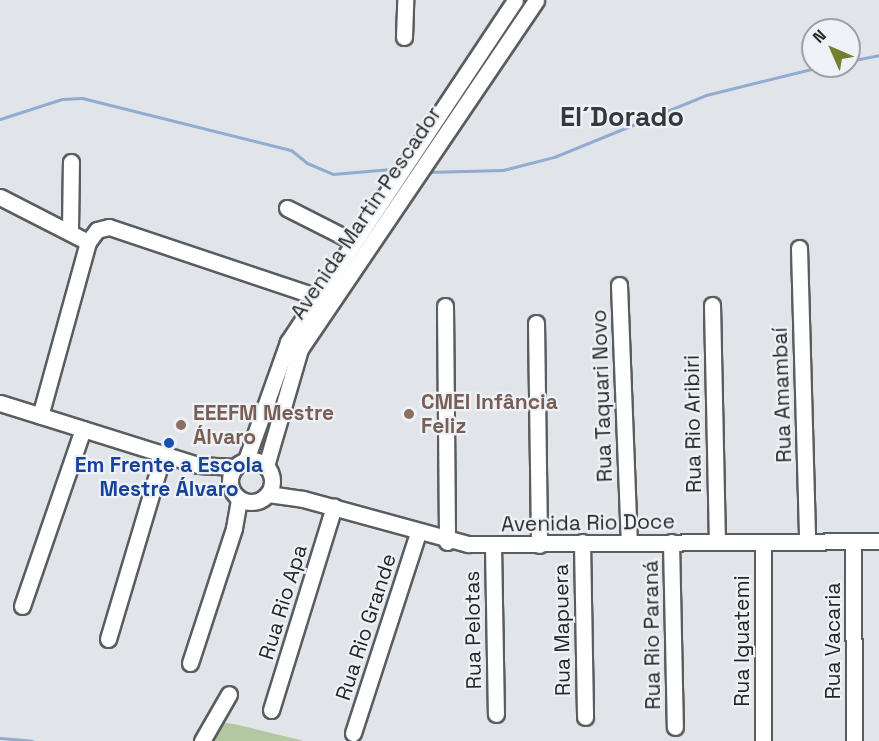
<!DOCTYPE html>
<meta charset="utf-8">
<style>
body{margin:0}
#map{position:relative;width:879px;height:741px;overflow:hidden;background:#e1e5e9;font-family:"Space Grotesk",sans-serif}
div>[style]{position:absolute}
[style*='--x']{left:calc(var(--x)*1px);top:calc(var(--y)*1px);width:calc(var(--w)*1px);rotate:calc(var(--a)*1deg)}
.green>*{inset:0;background:#b3c8a2}
.stream>*{height:3px;margin:-1.5px;padding:0 1.5px;transform-origin:1.5px;border-radius:1.5px;background:#92abd0}
.roads{filter:drop-shadow(2px 0 #595d60) drop-shadow(-2px 0 #595d60) drop-shadow(0 2px #595d60) drop-shadow(0 -2px #595d60)}
.minor>*{height:15px;margin:-7.5px;padding:0 7.5px;transform-origin:7.5px;border-radius:7.5px;background:#fff}
.minor>.ring{margin:-7.5px;padding:0;box-sizing:content-box;background:none;border:15px solid #fff;border-radius:50%}
.dots>*{width:16px;height:16px;translate:-50% -50%;box-sizing:border-box;border:3px solid #eef2f6;border-radius:50%}
span{translate:-50% -50%;white-space:nowrap;text-align:center;line-height:1.15;-webkit-text-stroke:4.5px #eef2f6;paint-order:stroke}
.street-label{font-size:21px;color:#252627}
.education-label{font-size:21px;color:#785e54;font-weight:700}
.left{translate:0 -50%;text-align:left}
.transit-label{font-size:21px;color:#164399;font-weight:700}
.district-label{font-size:27px;color:#36393c;font-weight:700}
.north{position:absolute;left:801px;top:18px;width:60px;height:60px;box-sizing:border-box;background:#eef2f6;border:2px solid #9ea0a3;border-radius:50%;rotate:315deg;font-size:16px;font-weight:700;line-height:24px;text-align:center;color:#252627}
.north::after{content:'';display:block;margin:auto;width:21px;height:27px;background:#737f2c;clip-path:polygon(50% 0,100% 100%,50% 72%,0 100%)}
</style>
<div id="map">
<div class="green">
<i style="clip-path:polygon(221px 722px,239px 725px,304px 741px,213px 741px)"></i>
</div>
<div class="stream">
<i style="--x:849;--y:61;--w:31;--a:-11"></i>
<i style="--x:0;--y:119;--w:65;--a:-17.9"></i>
<i style="--x:62;--y:99;--w:20;--a:-3"></i>
<i style="--x:82;--y:98;--w:215;--a:14"></i>
<i style="--x:291;--y:150;--w:21;--a:39"></i>
<i style="--x:307;--y:163;--w:28;--a:23"></i>
<i style="--x:333;--y:174;--w:58;--a:-4.9"></i>
<i style="--x:426;--y:172;--w:77;--a:-1.5"></i>
<i style="--x:503;--y:170;--w:53;--a:-14.3"></i>
<i style="--x:554;--y:157;--w:164;--a:-22.2"></i>
<i style="--x:706;--y:95;--w:121;--a:-13.9"></i>
<i style="--x:0;--y:738;--w:32;--a:5"></i>
</div>
<div class="roads">
<div class="minor">
<i style="--x:404;--y:37;--w:37;--a:-88"></i>
<i style="--x:0;--y:197;--w:99;--a:27.1"></i>
<i style="--x:88;--y:242;--w:180;--a:105.4"></i>
<i style="--x:287;--y:208;--w:75;--a:26.9"></i>
<i style="--x:70;--y:230;--w:68;--a:-89.2"></i>
<i style="--x:88;--y:242;--w:15;--a:-53"></i>
<i style="--x:97;--y:230;--w:12;--a:-14"></i>
<i style="--x:109;--y:227;--w:220;--a:18.5"></i>
<i style="--x:799;--y:248;--w:294;--a:88.4"></i>
<i style="--x:619;--y:285;--w:257;--a:87.8"></i>
<i style="--x:712;--y:305;--w:237;--a:88.8"></i>
<i style="--x:445;--y:306;--w:236;--a:89.5"></i>
<i style="--x:536;--y:323;--w:222;--a:89.2"></i>
<i style="--x:0;--y:403;--w:207;--a:17.4"></i>
<i style="--x:198;--y:465;--w:37;--a:3"></i>
<i class="ring" style="left:230px;top:460px;width:27px;height:27px"></i>
<i style="--x:246;--y:460;--w:125;--a:-70.4"></i>
<i style="--x:288;--y:342;--w:410;--a:-56.4"></i>
<i style="--x:266;--y:466;--w:122;--a:-73.8"></i>
<i style="--x:300;--y:349;--w:421;--a:-55.9"></i>
<i style="--x:268;--y:494;--w:35;--a:8"></i>
<i style="--x:303;--y:499;--w:171;--a:15.3"></i>
<i style="--x:468;--y:544;--w:411;--a:-0.4"></i>
<i style="--x:582;--y:542;--w:175;--a:89"></i>
<i style="--x:671;--y:542;--w:185;--a:88.8"></i>
<i style="--x:853;--y:542;--w:199;--a:89.7"></i>
<i style="--x:493;--y:545;--w:169;--a:89"></i>
<i style="--x:22;--y:606;--w:187;--a:-71"></i>
<i style="--x:108;--y:639;--w:192;--a:-73.4"></i>
<i style="--x:190;--y:663;--w:142;--a:-71.9"></i>
<i style="--x:234;--y:528;--w:29;--a:-80"></i>
<i style="--x:271;--y:710;--w:213;--a:-72.8"></i>
<i style="--x:353;--y:733;--w:210;--a:-72"></i>
<i style="--x:202;--y:741;--w:54;--a:-60.1"></i>
<i style="--x:763;--y:741;--w:199;--a:-90"></i>
</div>
</div>
<div class="dots">
<i style="left:409px;top:414px;background:#8d6e63"></i>
<i style="left:181px;top:425px;background:#8d6e63"></i>
<i style="left:169px;top:443px;background:#1a4fb4"></i>
</div>
<div class="street-label">
<span style="left:366px;top:213px;rotate:-56deg">Avenida Martin Pescador</span>
<span style="left:782px;top:395px;rotate:-92deg">Rua Amambaí</span>
<span style="left:602px;top:396px;rotate:-92deg">Rua Taquari Novo</span>
<span style="left:693px;top:424px;rotate:-91deg">Rua Rio Aribiri</span>
<span style="left:588px;top:523px;rotate:-1deg">Avenida Rio Doce</span>
<span style="left:283px;top:602px;rotate:-73deg">Rua Rio Apa</span>
<span style="left:366px;top:627px;rotate:-72deg">Rua Rio Grande</span>
<span style="left:473px;top:630px;rotate:-91deg">Rua Pelotas</span>
<span style="left:562px;top:630px;rotate:-91deg">Rua Mapuera</span>
<span style="left:652px;top:635px;rotate:-91deg">Rua Rio Paraná</span>
<span style="left:742px;top:641px;rotate:-90deg">Rua Iguatemi</span>
<span style="left:833px;top:641px;rotate:-90deg">Rua Vacaria</span>
</div>
<div class="education-label">
<span class="left" style="left:421px;top:414px">CMEI Infância<br>Feliz</span>
<span class="left" style="left:193px;top:425px">EEEFM Mestre<br>Álvaro</span>
</div>
<div class="transit-label">
<span style="left:169px;top:477px">Em Frente a Escola<br>Mestre Álvaro</span>
</div>
<div class="district-label">
<span style="left:622px;top:117px">El´Dorado</span>
</div>
<div class="north">N</div>
</div>
